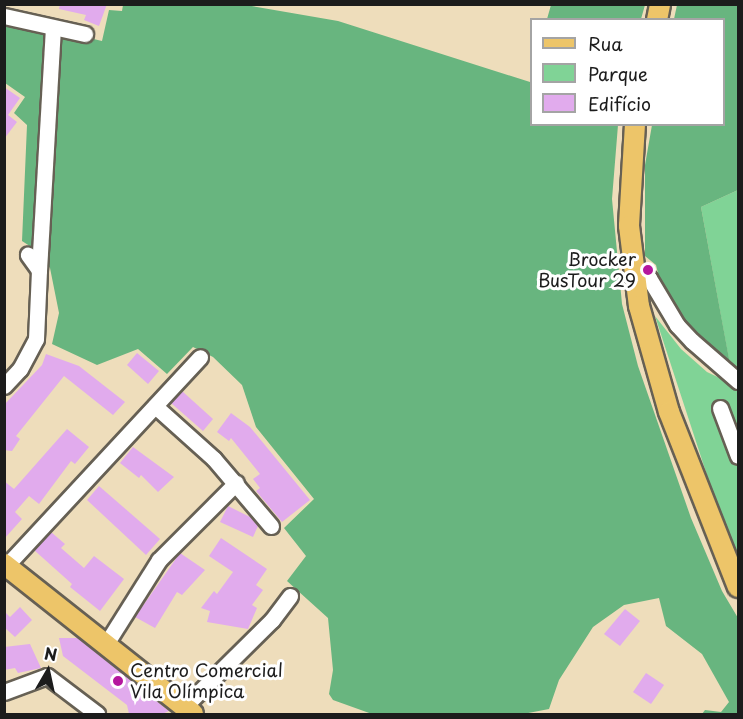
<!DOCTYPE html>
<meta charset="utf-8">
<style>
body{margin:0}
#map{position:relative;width:743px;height:719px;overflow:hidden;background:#edb;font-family:"Playpen Sans",sans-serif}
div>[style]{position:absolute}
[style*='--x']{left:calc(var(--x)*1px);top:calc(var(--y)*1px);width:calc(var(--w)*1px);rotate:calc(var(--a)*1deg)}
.green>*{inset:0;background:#80d396}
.forest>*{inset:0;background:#68b57f}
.building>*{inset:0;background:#e1abed}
.roads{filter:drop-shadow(2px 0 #666054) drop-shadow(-2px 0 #666054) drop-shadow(0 2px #666054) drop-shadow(0 -2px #666054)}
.minor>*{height:15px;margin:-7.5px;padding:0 7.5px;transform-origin:7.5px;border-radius:7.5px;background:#fff}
.major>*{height:20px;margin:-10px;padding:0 10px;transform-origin:10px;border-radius:10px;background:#edc569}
.dots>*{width:16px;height:16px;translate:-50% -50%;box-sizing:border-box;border:3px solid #fff;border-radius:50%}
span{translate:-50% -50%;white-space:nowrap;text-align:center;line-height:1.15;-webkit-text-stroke:6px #fff;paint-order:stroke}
.poi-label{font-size:18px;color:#1c1c1c}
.right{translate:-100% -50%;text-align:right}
.left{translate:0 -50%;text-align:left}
.frame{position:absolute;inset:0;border:6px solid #1c1c1c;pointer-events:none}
.legend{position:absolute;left:530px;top:18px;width:195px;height:108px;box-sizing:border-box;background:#fff;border:2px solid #a4a4a4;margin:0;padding:8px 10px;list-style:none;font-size:18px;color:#1c1c1c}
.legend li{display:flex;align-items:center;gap:12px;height:30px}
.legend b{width:30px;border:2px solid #a4a4a4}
.north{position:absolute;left:18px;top:641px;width:60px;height:60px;-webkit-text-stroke:4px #fff;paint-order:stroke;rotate:9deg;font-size:16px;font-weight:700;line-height:24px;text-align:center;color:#1c1c1c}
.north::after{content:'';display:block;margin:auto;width:21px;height:27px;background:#1c1c1c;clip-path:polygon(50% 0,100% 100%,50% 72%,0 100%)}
</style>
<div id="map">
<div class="green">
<i style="clip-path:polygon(738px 190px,738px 558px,720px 515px,655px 316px,681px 349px,707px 372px,726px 381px,732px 376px,701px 207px)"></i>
</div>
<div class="forest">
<i style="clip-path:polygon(123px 5px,246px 5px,338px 21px,530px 82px,531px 78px,532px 124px,618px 125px,612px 199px,622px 304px,638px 366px,691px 518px,722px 591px,738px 618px,738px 714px,702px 714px,705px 710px,721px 712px,729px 702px,702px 654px,666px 626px,659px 598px,624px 605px,593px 627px,559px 680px,549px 709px,523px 714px,372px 714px,333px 700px,329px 694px,333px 670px,328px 618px,287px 581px,306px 556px,284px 528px,314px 499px,256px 427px,242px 385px,213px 357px,193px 347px,167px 374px,138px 349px,97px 365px,52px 344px,59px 313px,50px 268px,39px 252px,22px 241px,27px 125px,14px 113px,25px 97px,5px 83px,5px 18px,102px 41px,109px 10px,122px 11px)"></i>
<i style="clip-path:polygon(551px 5px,551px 4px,645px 5px,641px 19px,547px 19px)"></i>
<i style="clip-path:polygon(677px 5px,738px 5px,738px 190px,701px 207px,730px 364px,682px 320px,661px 286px,656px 265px,645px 256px,645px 165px,652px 125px,724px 124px,724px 20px,674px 19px)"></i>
</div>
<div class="building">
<i style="clip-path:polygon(60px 4px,107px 4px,99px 26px,84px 20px,86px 15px,59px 9px)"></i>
<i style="clip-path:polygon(4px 87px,20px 98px,8px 115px,17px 122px,4px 139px)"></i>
<i style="clip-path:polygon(137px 353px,159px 371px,148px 384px,127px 365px)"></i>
<i style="clip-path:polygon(46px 354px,79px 366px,125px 402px,113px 415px,64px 376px,16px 436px,20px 439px,12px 451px,4px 450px,4px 405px,42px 365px)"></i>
<i style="clip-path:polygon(182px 391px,213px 419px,203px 431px,171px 403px)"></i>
<i style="clip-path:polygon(231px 413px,250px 427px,310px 500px,282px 522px,256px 491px,260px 488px,253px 479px,260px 474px,231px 438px,229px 441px,217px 432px)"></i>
<i style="clip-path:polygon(67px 429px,89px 447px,75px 464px,71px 461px,39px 504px,29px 496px,15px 512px,22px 519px,4px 539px,4px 481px,14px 489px)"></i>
<i style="clip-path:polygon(133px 447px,174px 477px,158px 492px,141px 475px,139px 478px,120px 463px)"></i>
<i style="clip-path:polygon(99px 486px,160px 539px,146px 555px,87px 500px)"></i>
<i style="clip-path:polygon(228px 506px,250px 517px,258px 526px,253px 537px,220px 522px)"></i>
<i style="clip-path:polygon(51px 532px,65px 544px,61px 548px,84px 568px,94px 556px,124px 579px,100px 611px,70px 587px,72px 584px,34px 550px)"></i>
<i style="clip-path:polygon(221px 538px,267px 569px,256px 585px,263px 590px,252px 605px,257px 608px,248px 629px,207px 622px,210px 611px,201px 608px,214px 591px,217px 594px,233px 572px,209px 556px)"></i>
<i style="clip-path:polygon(180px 553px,205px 570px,182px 595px,177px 592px,155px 628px,135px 617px)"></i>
<i style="clip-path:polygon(20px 607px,32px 620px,15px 637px,4px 627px,4px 611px,10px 617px)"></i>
<i style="clip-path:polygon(625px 609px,640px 621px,620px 646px,604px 634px)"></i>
<i style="clip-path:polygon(59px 638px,78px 638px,169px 711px,162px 714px,129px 714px,127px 705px,63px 656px)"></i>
<i style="clip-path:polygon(30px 644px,41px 668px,18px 673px,15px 668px,4px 670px,4px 647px)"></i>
<i style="clip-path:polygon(646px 673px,664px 685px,651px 704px,633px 692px)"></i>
</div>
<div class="roads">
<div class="minor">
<i style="--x:4;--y:16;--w:83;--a:12.5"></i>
<i style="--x:633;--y:268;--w:19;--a:32"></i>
<i style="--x:649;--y:278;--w:55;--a:59.2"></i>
<i style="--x:677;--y:325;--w:22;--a:47"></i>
<i style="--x:692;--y:341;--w:61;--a:41"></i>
<i style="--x:39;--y:270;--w:241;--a:-86.7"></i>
<i style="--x:4;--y:386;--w:23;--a:-47"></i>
<i style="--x:20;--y:369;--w:34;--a:-62"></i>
<i style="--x:36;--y:339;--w:69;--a:-87.5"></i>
<i style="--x:39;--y:270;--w:19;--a:-126"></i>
<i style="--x:155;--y:406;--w:79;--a:41.9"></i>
<i style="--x:214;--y:459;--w:88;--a:49.6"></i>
<i style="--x:720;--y:408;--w:51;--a:69.4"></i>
<i style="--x:6;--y:566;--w:285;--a:-47.1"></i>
<i style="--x:106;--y:644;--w:99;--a:-57.8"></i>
<i style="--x:159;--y:560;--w:109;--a:-45"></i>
<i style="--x:4;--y:692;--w:46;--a:-20.4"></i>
<i style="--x:47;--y:676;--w:63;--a:37.2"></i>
<i style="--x:184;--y:707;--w:124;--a:-44.7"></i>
<i style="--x:272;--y:620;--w:30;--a:-53"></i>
</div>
<div class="major">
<i style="--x:657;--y:20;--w:16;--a:-79"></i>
<i style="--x:635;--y:124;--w:102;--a:93.4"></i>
<i style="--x:629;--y:226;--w:81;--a:82.9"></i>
<i style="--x:639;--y:306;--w:110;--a:74.2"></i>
<i style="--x:669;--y:412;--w:188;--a:68.5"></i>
<i style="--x:4;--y:564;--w:241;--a:38.4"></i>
</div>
</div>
<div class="dots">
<i style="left:648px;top:270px;background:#b5179e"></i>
<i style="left:118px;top:681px;background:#b5179e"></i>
</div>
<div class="poi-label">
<span class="right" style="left:636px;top:270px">Brocker<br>BusTour 29</span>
<span class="left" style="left:130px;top:681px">Centro Comercial<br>Vila Olímpica</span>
</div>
<div class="frame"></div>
<ul class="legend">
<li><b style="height:8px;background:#edc569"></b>Rua</li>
<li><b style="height:16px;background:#80d396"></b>Parque</li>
<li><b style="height:16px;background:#e1abed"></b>Edifício</li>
</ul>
<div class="north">N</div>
</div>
